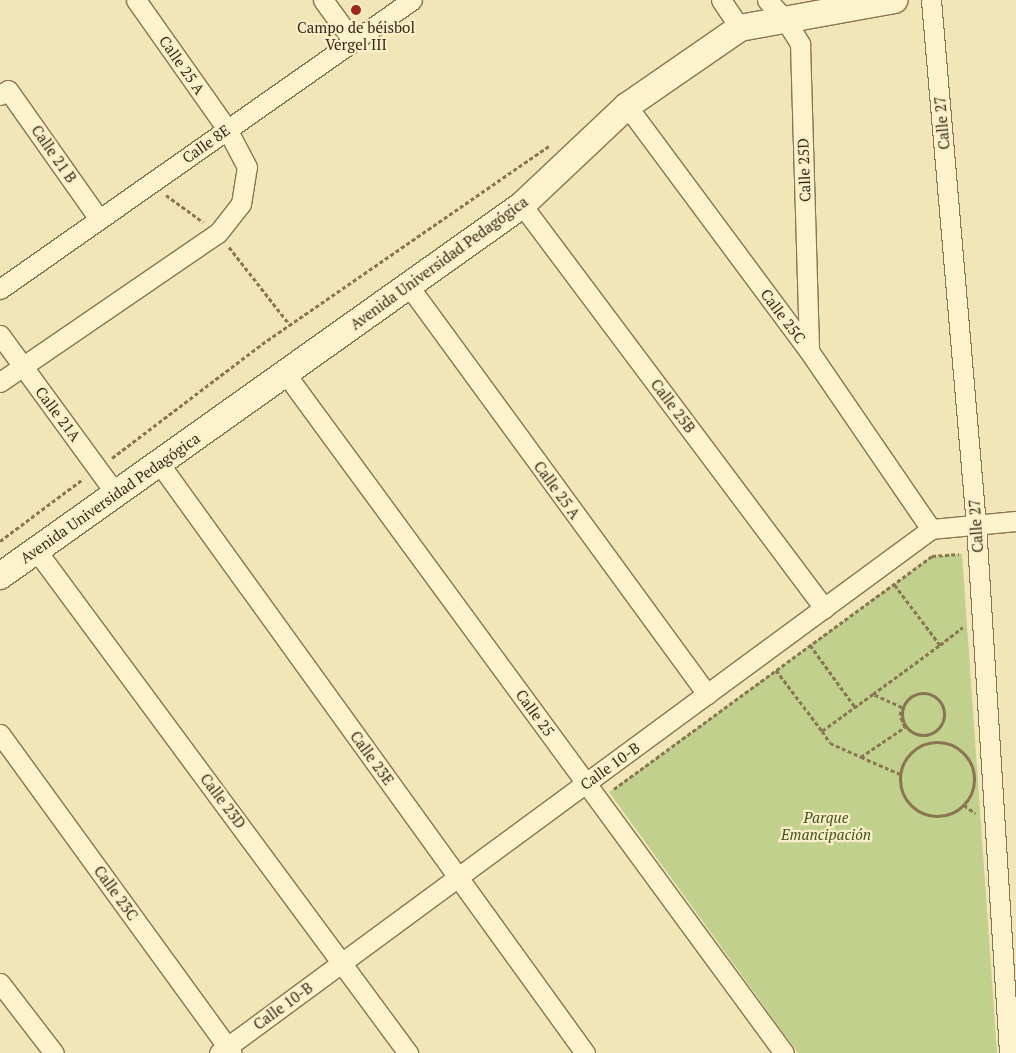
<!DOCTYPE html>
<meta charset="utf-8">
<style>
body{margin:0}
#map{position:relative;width:1016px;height:1053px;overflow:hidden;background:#f2e6b8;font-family:"PT Serif",serif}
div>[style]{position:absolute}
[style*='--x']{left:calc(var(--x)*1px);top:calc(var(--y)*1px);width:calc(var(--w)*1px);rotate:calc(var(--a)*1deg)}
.green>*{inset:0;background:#c1d08c}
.path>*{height:3px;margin-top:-1.5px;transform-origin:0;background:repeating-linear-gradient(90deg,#897552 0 4px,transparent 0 6.5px)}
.path>.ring{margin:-1.5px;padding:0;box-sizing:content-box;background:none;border:3px solid #897552;border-radius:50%}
.roads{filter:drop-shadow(1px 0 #897552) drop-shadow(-1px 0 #897552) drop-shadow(0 1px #897552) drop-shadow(0 -1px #897552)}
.street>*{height:19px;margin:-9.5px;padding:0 9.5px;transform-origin:9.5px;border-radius:9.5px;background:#fcf3cc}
.secondary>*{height:26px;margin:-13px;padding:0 13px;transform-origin:13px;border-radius:13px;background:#fcf3cc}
.dots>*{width:14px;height:14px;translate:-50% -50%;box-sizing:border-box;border:2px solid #f8efc8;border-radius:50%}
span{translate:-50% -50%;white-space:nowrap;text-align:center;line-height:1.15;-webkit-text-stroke:4.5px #f8efc8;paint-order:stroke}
.poi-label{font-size:15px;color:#362a19}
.street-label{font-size:15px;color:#362a19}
.park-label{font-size:15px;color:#41541d;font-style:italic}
</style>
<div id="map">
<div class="green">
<i style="clip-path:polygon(962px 554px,997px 1053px,798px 1053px,609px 792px,932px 556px)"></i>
</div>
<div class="path">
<i style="--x:166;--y:195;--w:46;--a:36.1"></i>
<i style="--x:229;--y:247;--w:99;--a:52"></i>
<i style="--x:112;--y:458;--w:188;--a:-37.2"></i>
<i style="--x:262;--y:344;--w:350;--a:-34.6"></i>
<i style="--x:0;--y:541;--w:104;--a:-36.8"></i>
<i style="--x:810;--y:645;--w:77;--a:54"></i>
<i style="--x:940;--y:645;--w:29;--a:-38"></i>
<i style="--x:776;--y:670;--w:76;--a:53"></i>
<i class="ring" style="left:902px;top:693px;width:39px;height:39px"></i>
<i style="--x:873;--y:694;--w:83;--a:-36.2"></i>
<i style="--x:940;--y:645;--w:76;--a:-127"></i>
<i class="ring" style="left:900px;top:742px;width:71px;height:71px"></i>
<i style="--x:861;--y:757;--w:53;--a:-34.3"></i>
<i style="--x:905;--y:727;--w:13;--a:-113"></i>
<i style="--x:900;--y:715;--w:8;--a:-76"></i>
<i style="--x:902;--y:707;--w:32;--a:-156"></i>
<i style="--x:873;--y:694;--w:63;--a:144"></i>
<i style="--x:822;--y:731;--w:14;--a:56"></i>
<i style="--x:830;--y:743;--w:34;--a:24"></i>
<i style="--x:861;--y:757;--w:43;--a:23.6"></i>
<i style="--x:614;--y:789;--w:394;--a:-36.2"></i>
<i style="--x:932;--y:556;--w:27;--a:-4"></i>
<i style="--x:964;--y:805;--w:14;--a:36"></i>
</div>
<div class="roads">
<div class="street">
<i style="--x:323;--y:0;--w:51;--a:53.8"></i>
<i style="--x:721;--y:0;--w:34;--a:56"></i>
<i style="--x:767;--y:0;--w:25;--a:47"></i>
<i style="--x:784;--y:18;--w:31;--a:58"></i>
<i style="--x:800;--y:44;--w:307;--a:88.3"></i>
<i style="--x:931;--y:0;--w:527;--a:85.1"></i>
<i style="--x:976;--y:525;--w:529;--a:86.42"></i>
<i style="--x:0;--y:95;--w:9;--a:-32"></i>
<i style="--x:8;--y:90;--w:158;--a:54.8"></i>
<i style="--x:627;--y:106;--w:305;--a:53.4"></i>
<i style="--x:809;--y:351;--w:216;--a:55.6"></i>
<i style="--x:522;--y:205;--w:504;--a:53.15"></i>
<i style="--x:408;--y:285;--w:507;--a:53.83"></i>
<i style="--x:0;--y:289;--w:503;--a:-35.05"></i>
<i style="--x:0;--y:335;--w:197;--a:53.9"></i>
<i style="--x:285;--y:373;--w:843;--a:53.73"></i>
<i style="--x:0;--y:382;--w:264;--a:-34.4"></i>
<i style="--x:218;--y:233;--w:37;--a:-52"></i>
<i style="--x:241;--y:204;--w:37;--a:-81"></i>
<i style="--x:247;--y:167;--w:43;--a:-117.8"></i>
<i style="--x:227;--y:129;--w:158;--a:-125.2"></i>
<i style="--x:159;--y:463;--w:728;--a:54.17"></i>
<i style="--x:36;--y:550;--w:626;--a:53.51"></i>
<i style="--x:0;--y:734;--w:394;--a:54"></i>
<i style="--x:0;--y:983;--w:88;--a:52.4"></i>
<i style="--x:219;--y:1053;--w:884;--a:-36.35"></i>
<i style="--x:931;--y:529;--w:85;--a:-5.4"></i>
</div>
<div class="secondary">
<i style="--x:0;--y:576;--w:640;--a:-35.4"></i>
<i style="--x:522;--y:205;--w:144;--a:-43.3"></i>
<i style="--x:627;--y:106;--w:137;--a:-34.6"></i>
<i style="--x:740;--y:28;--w:157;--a:-10.3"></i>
</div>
</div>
<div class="dots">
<i style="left:356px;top:10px;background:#9d281d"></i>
</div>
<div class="poi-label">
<span style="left:356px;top:36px">Campo de béisbol<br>Vergel III</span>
</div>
<div class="street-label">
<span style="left:182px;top:65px;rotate:55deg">Calle 25 A</span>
<span style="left:942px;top:123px;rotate:-95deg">Calle 27</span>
<span style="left:206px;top:144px;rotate:-35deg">Calle 8E</span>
<span style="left:54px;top:154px;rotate:55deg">Calle 21 B</span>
<span style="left:804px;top:170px;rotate:-92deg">Calle 25D</span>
<span style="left:439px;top:263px;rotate:-36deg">Avenida Universidad Pedagógica</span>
<span style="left:783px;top:316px;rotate:53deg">Calle 25C</span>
<span style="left:673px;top:406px;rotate:53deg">Calle 25B</span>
<span style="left:58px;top:414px;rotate:53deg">Calle 21A</span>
<span style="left:557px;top:490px;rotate:54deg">Calle 25 A</span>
<span style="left:110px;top:498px;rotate:-35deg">Avenida Universidad Pedagógica</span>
<span style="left:976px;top:526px;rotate:-94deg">Calle 27</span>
<span style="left:535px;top:713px;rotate:54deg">Calle 25</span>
<span style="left:372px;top:758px;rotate:54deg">Calle 23E</span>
<span style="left:610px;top:766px;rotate:-36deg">Calle 10-B</span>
<span style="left:223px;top:801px;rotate:53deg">Calle 23D</span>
<span style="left:116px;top:893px;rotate:54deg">Calle 23C</span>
<span style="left:283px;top:1006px;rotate:-36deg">Calle 10-B</span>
</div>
<div class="park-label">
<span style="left:826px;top:826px">Parque<br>Emancipación</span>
</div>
</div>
